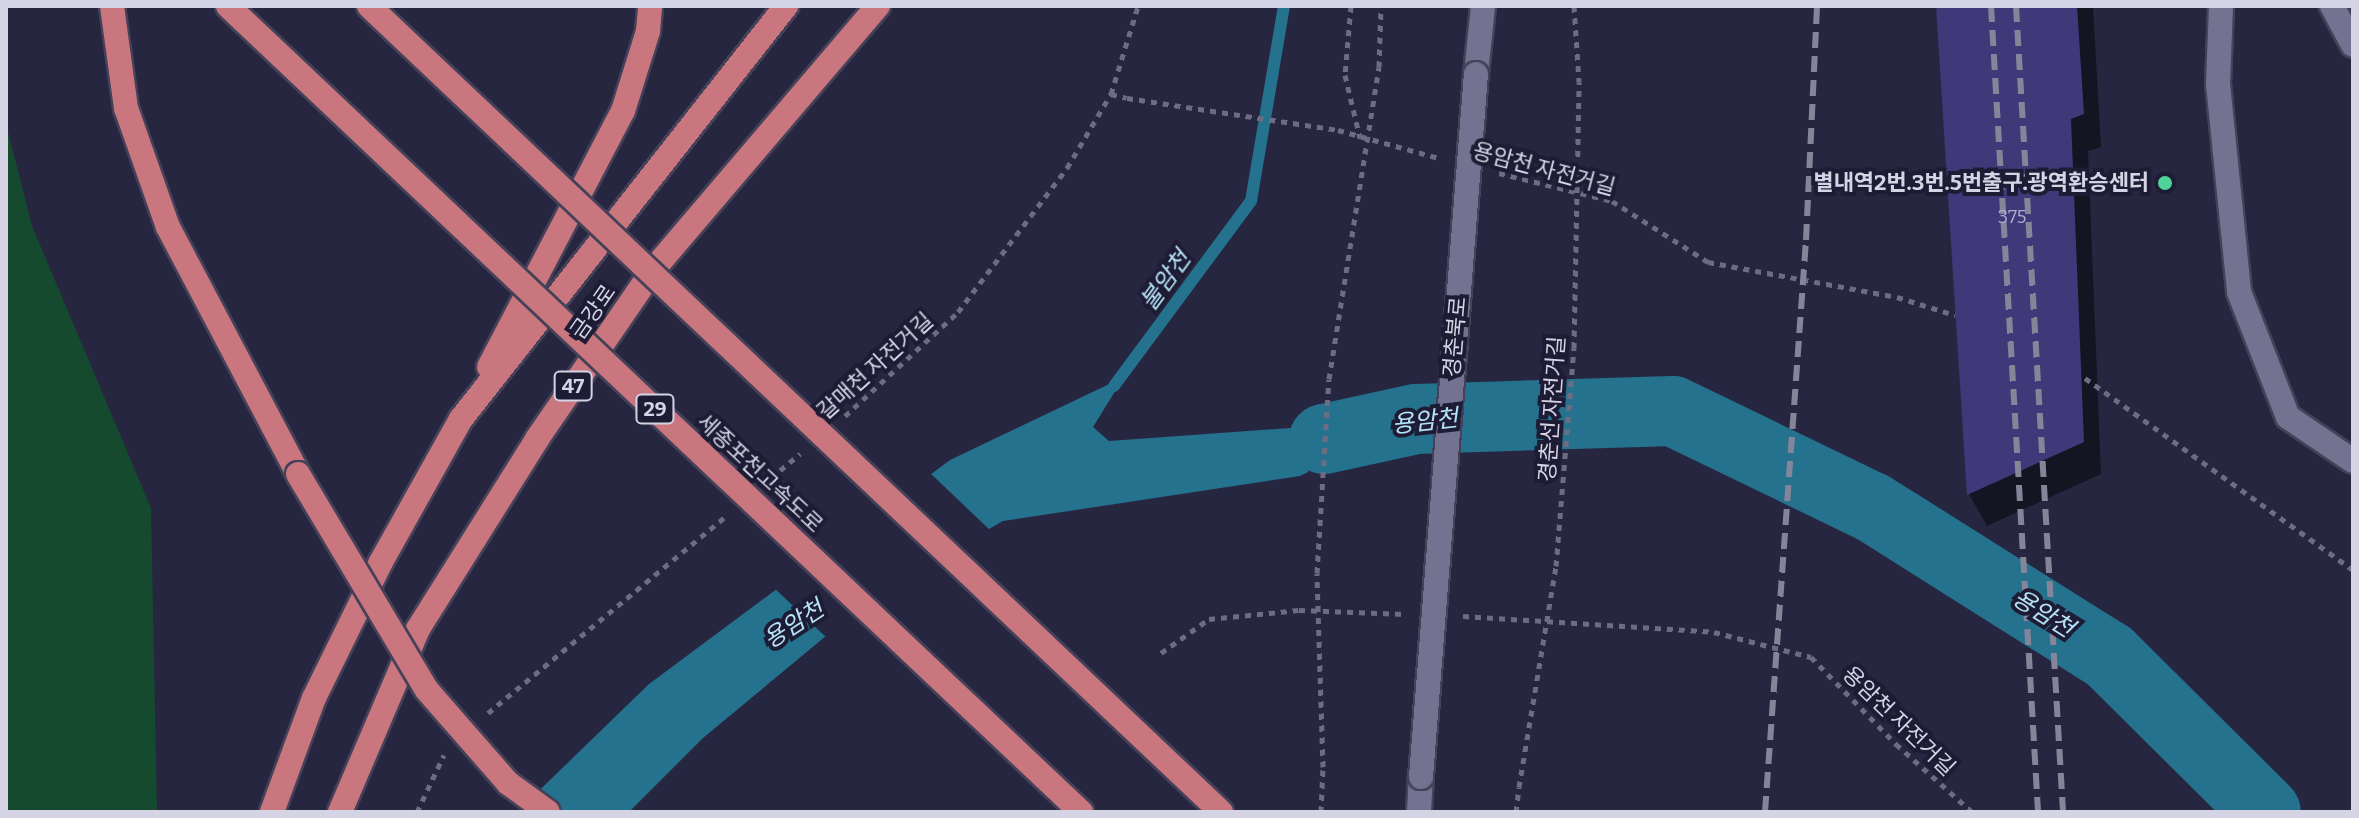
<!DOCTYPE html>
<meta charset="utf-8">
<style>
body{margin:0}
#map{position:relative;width:2359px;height:818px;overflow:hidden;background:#272640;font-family:Bitter,"Noto Sans KR",serif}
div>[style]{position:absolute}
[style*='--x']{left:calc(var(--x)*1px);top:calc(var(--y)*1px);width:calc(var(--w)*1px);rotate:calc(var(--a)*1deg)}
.green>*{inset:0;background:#164a2f}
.water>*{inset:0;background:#24728e}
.pier>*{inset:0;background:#272640}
.shadow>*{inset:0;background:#0007}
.stream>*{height:12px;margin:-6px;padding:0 6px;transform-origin:6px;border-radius:6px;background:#24728e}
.river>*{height:70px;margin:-35px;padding:0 35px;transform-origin:35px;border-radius:35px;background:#24728e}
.building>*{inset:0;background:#403879}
.path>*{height:5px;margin-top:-2.5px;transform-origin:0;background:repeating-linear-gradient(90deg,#6c6c82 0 6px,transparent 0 12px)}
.roads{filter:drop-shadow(2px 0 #444158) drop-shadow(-2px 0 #444158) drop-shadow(0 2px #444158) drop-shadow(0 -2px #444158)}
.secondary>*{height:24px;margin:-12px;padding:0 12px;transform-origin:12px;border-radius:12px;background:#737291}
.highway>*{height:24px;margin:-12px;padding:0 12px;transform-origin:12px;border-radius:12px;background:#c9767e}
.rail>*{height:6px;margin-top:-3px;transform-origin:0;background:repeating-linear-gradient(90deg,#85859a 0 16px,transparent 0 24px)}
.path-bridge>*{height:5px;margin-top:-2.5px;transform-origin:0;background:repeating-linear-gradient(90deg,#6c6c82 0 6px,transparent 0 12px)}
.bridges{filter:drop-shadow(2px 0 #444158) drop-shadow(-2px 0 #444158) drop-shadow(0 2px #444158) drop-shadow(0 -2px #444158)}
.secondary-bridge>*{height:24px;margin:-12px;padding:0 12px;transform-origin:12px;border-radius:12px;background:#737291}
.highway-bridge>*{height:24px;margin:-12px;padding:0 12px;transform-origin:12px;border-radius:12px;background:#c9767e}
.dots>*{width:22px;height:22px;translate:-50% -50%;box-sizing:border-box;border:4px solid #1e1c35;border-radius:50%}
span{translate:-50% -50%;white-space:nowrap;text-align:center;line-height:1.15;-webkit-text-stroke:8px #1e1c35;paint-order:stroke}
.number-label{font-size:18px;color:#afadca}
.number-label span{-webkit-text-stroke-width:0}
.shield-label span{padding:2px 6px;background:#1e1c35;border:2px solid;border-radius:6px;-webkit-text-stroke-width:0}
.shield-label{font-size:20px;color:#d4d4e5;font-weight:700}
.street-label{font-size:22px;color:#d4d4e5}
.poi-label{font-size:22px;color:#d4d4e5;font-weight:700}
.right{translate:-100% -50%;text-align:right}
.water-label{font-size:24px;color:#b4e2f6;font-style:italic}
.frame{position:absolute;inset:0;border:8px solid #d4d4e5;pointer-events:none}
</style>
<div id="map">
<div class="green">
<i style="clip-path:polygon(6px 124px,32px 226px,151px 508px,157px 812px,6px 812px)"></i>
</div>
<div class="water">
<i style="clip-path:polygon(1124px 377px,1093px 427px,1109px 441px,1416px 419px,1300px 476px,1003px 521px,879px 592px,703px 738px,629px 812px,517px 812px,649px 684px,950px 460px)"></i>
</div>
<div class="pier">
<i style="clip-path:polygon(1416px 415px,1418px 423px,1308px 476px,1311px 423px)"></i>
<i style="clip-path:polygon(928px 471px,992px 532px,881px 595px,828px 639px,771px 585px)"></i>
</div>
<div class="shadow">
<i style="clip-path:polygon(1938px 6px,2093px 6px,2101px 147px,2088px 151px,2101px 474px,1987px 526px,1969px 494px)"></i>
</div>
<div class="stream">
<i style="--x:1114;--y:386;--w:230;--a:-53.5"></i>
<i style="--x:1251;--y:201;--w:198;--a:-80.4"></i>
</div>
<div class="river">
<i style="--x:1324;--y:439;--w:94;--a:-12.3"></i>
<i style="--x:1416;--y:419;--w:257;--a:-1.8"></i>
<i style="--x:1673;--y:411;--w:221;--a:25.8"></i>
<i style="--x:1872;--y:507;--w:280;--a:32.2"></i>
<i style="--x:2109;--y:656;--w:221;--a:44.8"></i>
</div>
<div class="building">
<i style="clip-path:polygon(1936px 6px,2077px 6px,2084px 114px,2071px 119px,2084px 442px,1967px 495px)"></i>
</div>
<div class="path">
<i style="--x:1351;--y:6;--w:69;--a:95"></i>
<i style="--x:1345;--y:75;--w:65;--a:76.6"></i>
<i style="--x:1574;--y:6;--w:76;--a:86.2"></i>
<i style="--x:1379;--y:67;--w:61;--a:-88.1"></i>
<i style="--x:1111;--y:94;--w:16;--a:14"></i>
<i style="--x:1338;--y:130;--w:105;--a:15.5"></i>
<i style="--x:1499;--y:173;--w:116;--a:13.9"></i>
<i style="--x:1612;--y:201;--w:114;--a:32.4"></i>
<i style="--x:1708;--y:262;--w:192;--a:10.5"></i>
<i style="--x:1897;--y:297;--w:61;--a:17.2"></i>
<i style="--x:2085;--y:378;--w:330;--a:35.6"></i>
<i style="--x:845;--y:416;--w:154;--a:-42.6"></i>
<i style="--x:958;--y:312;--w:181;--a:-52.9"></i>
<i style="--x:1067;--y:168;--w:86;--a:-59.3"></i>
<i style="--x:1111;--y:94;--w:92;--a:-72.9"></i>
<i style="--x:771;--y:478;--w:38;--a:-40"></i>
<i style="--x:1463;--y:616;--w:252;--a:3.6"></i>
<i style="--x:1714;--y:632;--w:100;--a:14.5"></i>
<i style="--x:1811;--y:657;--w:122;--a:45.7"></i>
<i style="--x:1896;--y:744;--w:102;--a:41.8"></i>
<i style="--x:1161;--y:653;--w:59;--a:-35.3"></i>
<i style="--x:1209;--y:619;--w:90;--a:-5.7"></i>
<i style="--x:1299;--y:610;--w:106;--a:2.2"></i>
<i style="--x:488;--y:713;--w:306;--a:-39.6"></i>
<i style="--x:417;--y:812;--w:63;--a:-64.7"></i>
<i style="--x:1321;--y:812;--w:45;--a:-87.5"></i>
<i style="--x:1516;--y:812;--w:25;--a:-83"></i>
</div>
<div class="roads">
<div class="secondary">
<i style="--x:2221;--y:6;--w:78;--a:92.2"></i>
<i style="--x:2218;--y:84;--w:209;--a:84.2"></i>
<i style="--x:2239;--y:292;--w:134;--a:68.6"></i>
<i style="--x:2288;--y:417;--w:78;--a:34.1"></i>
<i style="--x:2332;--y:6;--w:44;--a:61.7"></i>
<i style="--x:1476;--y:74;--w:68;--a:-84.1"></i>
<i style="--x:1419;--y:812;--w:35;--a:-87"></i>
</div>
<div class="highway">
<i style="--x:112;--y:6;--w:103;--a:82.2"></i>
<i style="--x:126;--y:108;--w:126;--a:70.6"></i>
<i style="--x:168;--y:227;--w:279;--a:62.2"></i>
<i style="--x:489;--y:367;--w:289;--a:-62.4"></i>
<i style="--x:623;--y:111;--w:84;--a:-72.6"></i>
<i style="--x:648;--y:31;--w:25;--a:-85"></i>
<i style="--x:272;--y:812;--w:121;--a:-69.8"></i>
<i style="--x:314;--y:698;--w:152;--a:-63.8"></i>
<i style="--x:381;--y:562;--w:164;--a:-60.8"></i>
<i style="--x:461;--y:419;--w:526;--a:-51.8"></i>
<i style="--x:340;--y:812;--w:199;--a:-66.9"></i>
<i style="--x:418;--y:629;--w:224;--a:-57.9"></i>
<i style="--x:537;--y:439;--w:205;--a:-55.5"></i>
<i style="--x:653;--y:270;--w:347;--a:-49.6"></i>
</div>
</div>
<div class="rail">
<i style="--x:1991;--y:6;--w:807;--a:86.66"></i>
<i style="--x:2016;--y:6;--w:807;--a:86.66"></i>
<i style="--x:1765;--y:812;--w:573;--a:-85.9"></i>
<i style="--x:1806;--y:240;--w:234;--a:-87.3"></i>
</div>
<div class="path-bridge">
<i style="--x:1127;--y:98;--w:213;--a:8.6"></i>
<i style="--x:1323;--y:767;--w:194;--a:-91.8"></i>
<i style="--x:1317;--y:573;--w:194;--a:-86.5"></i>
<i style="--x:1329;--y:379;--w:316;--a:-80.9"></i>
<i style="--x:1519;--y:787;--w:224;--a:-80.5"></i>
<i style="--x:1556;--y:566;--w:219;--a:-85.3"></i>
<i style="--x:1574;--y:348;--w:266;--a:-88.9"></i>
</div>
<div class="bridges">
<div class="secondary-bridge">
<i style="--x:1421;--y:777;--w:705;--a:-85.53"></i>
</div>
<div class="highway-bridge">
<i style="--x:228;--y:6;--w:1174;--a:43.38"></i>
<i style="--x:369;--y:6;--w:1173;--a:43.41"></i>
<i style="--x:298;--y:474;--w:250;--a:59.2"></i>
<i style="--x:426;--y:689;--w:125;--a:48.9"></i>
<i style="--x:508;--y:783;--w:49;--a:35.9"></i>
</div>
</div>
<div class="dots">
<i style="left:2165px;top:183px;background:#4fd399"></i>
</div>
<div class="number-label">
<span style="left:2012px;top:217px">375</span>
</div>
<div class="shield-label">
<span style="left:573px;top:386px">47</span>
<span style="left:655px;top:409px">29</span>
</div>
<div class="street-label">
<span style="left:1544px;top:169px;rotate:15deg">용암천 자전거길</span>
<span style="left:593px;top:312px;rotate:-55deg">금강로</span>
<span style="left:1455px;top:337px;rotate:-85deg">경춘북로</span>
<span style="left:875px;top:366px;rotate:-42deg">갈매천 자전거길</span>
<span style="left:1552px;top:409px;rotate:-86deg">경춘선 자전거길</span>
<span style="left:760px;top:473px;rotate:43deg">세종포천고속도로</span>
<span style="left:1899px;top:721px;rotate:44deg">용암천 자전거길</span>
</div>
<div class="poi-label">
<span class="right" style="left:2149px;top:183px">별내역2번.3번.5번출구.광역환승센터</span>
</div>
<div class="water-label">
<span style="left:1166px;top:281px;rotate:-54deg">불암천</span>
<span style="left:1425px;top:422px;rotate:-6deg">용암천</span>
<span style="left:2043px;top:614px;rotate:32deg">용암천</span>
<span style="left:794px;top:625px;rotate:-33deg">용암천</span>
</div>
<div class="frame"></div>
</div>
